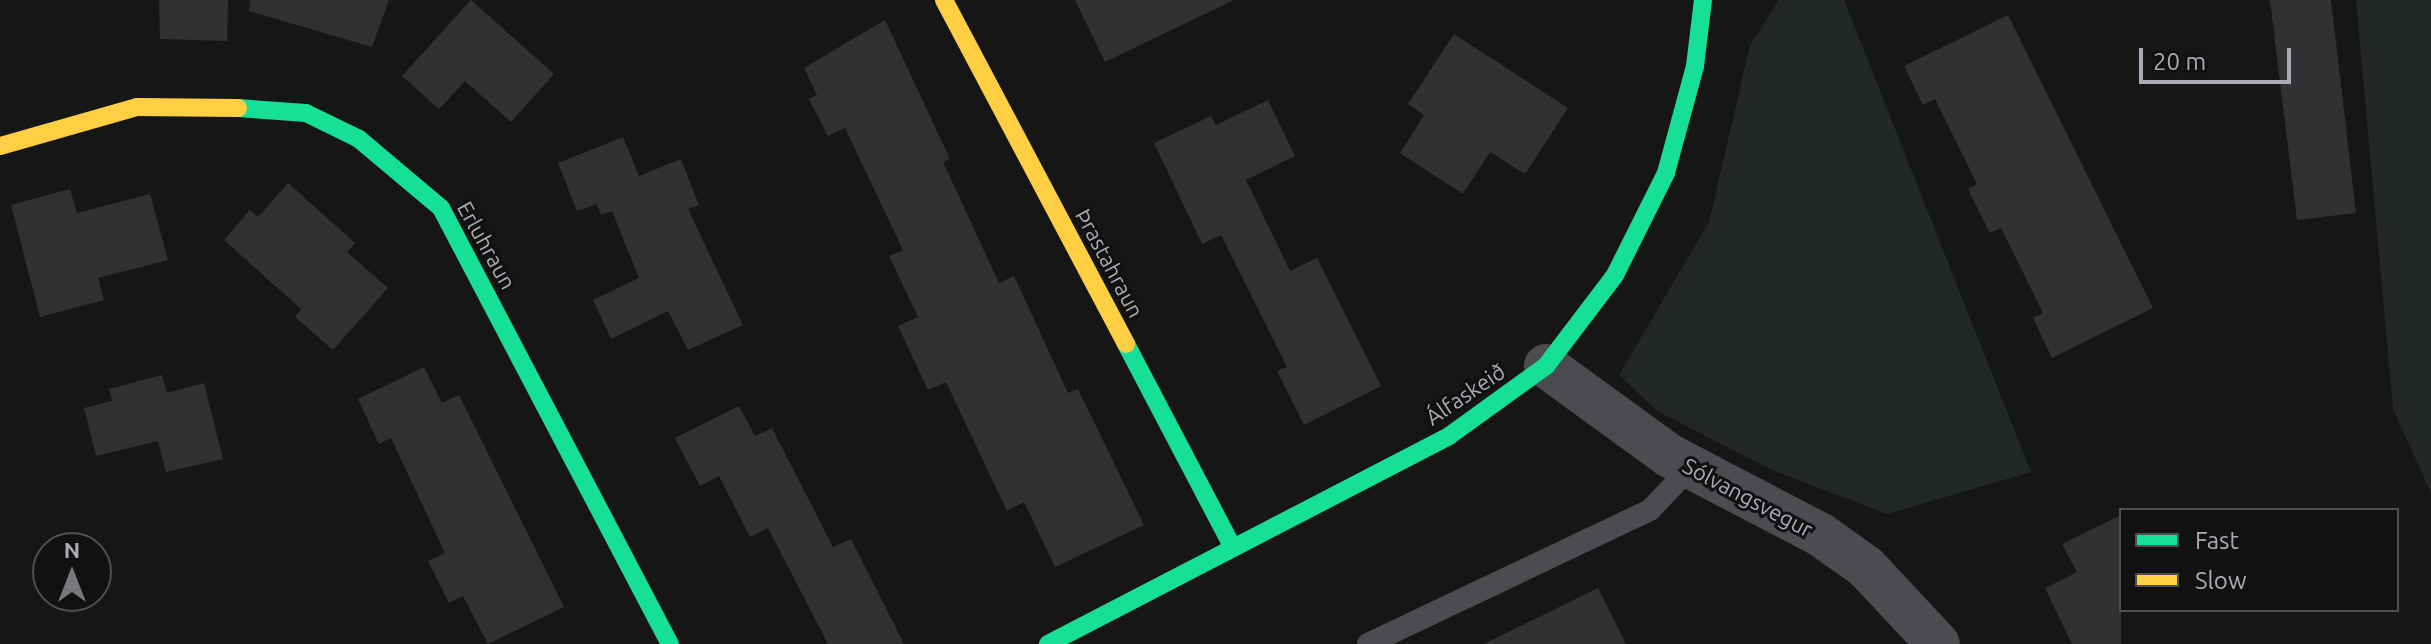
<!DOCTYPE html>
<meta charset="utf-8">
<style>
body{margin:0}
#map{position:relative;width:2431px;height:644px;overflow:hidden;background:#161617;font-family:Ubuntu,sans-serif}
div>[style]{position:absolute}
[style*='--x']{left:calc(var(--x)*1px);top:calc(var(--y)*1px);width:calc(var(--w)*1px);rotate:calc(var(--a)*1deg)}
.green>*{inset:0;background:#222823}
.building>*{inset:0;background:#303132}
.lane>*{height:22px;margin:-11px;padding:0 11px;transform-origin:11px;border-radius:11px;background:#4b4c4f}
.street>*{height:44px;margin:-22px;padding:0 22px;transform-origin:22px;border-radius:22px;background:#4b4c4f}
.fast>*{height:18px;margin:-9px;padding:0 9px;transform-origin:9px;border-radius:9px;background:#16e098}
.slow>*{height:18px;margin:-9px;padding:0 9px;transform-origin:9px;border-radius:9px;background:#ffcf43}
span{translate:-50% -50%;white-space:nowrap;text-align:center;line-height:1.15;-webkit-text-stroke:6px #111112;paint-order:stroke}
.street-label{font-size:22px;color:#a9acb5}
.legend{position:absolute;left:2119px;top:508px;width:280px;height:104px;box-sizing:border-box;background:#111112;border:2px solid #4e4f53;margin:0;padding:10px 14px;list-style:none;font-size:24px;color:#a9acb5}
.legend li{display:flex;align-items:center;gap:16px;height:40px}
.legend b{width:40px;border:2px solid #4e4f53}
.north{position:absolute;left:32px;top:532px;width:80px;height:80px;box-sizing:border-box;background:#111112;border:2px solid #4e4f53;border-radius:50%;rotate:0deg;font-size:22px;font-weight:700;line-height:32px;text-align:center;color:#a9acb5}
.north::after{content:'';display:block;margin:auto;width:28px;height:36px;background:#76787e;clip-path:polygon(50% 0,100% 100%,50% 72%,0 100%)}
.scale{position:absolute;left:2139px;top:48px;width:152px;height:36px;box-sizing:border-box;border:4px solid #a9acb5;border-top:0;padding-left:10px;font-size:24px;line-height:28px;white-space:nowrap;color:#a9acb5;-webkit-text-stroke:6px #111112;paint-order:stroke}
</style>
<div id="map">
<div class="green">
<i style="clip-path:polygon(1779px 0,1844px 0,2031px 472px,1887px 514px,1772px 470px,1657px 411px,1619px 375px,1709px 222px,1750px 45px)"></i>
<i style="clip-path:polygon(2356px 0,2431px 0,2431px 493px,2393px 409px)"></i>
</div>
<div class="building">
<i style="clip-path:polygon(159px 0,228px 0,227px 41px,160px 39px)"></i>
<i style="clip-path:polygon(250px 0,389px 0,372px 47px,249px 11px)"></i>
<i style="clip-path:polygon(471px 0,554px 74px,511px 122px,465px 81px,439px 109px,402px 76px)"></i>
<i style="clip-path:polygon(1075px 0,1234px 0,1105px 62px)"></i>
<i style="clip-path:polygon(2270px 0,2331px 0,2356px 213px,2297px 220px)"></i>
<i style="clip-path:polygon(2008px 15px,2153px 308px,2052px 358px,2033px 318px,2043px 313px,2001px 228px,1990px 233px,1968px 189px,1977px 184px,1935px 99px,1923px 105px,1904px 66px)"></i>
<i style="clip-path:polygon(885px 20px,950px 159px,943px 162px,999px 283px,1014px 276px,1068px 393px,1078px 389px,1144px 525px,1055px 567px,1024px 502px,1007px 511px,946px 382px,928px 390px,898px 326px,918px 317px,889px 256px,903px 250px,845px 128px,828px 136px,809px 99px,817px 95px,804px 68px)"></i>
<i style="clip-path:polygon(1454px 34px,1568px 108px,1525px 174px,1490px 152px,1463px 194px,1400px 153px,1424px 115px,1408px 104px)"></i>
<i style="clip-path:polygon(1268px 100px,1295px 156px,1246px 180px,1290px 271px,1317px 258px,1381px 386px,1304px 425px,1277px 371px,1287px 367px,1221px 235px,1202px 244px,1154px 143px,1211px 116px,1216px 125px)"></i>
<i style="clip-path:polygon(623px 137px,639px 176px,681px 159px,699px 205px,688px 209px,743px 325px,688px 350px,668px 311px,611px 339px,593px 300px,639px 278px,612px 211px,601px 215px,597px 204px,577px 211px,558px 163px)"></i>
<i style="clip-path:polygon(288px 183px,355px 243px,347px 252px,388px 288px,333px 350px,295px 317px,301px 309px,224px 240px,250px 210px,258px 217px)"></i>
<i style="clip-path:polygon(70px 189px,77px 213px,150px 194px,168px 260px,98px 278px,104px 300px,40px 317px,11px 205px)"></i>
<i style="clip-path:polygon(424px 367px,442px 403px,459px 395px,564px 607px,488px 644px,463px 596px,449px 603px,428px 561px,445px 553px,391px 438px,379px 444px,358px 399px)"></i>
<i style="clip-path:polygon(162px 375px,167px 393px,204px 383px,223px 459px,166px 472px,158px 441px,96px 456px,84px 408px,112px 401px,109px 389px)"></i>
<i style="clip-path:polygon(739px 406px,755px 436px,772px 428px,833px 547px,851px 539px,904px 644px,828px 644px,768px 528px,750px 537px,719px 476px,700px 486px,675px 438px)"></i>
<i style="clip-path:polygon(2121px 515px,2121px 644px,2072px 644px,2045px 588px,2077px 572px,2062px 544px)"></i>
<i style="clip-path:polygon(1598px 588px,1626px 644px,1484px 644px)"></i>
</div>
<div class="lane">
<i style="--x:1368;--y:644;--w:312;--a:-25.4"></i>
<i style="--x:1650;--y:510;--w:59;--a:-46.4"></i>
</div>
<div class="street">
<i style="--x:1546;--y:366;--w:153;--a:36"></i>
<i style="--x:1670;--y:456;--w:170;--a:27.6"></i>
<i style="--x:1821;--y:535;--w:55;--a:35.4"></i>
<i style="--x:1866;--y:567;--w:105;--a:46.9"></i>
</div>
<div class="fast">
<i style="--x:238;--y:108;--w:68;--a:4.2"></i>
<i style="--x:306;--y:113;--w:59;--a:26.1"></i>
<i style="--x:359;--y:139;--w:107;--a:40.1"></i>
<i style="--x:441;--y:208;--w:492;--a:62.3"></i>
<i style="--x:1126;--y:344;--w:230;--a:62.3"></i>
<i style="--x:1048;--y:644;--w:452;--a:-27.4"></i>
<i style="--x:1449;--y:436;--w:120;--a:-35.8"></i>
<i style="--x:1546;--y:366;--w:114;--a:-52.8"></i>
<i style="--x:1615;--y:275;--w:114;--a:-63.4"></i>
<i style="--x:1666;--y:173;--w:111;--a:-74.8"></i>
<i style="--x:1695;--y:66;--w:66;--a:-83.1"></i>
</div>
<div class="slow">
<i style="--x:944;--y:0;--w:389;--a:62.1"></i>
<i style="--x:0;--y:146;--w:142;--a:-15.9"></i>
<i style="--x:137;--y:107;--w:101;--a:0.6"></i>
</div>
<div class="street-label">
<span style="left:487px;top:245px;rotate:61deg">Erluhraun</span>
<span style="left:1110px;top:263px;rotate:62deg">Þrastahraun</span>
<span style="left:1465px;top:394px;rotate:-34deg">Álfaskeið</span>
<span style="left:1748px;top:497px;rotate:28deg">Sólvangsvegur</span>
</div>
<ul class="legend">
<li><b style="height:10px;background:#16e098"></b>Fast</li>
<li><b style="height:10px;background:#ffcf43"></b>Slow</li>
</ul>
<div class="north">N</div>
<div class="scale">20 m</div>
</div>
